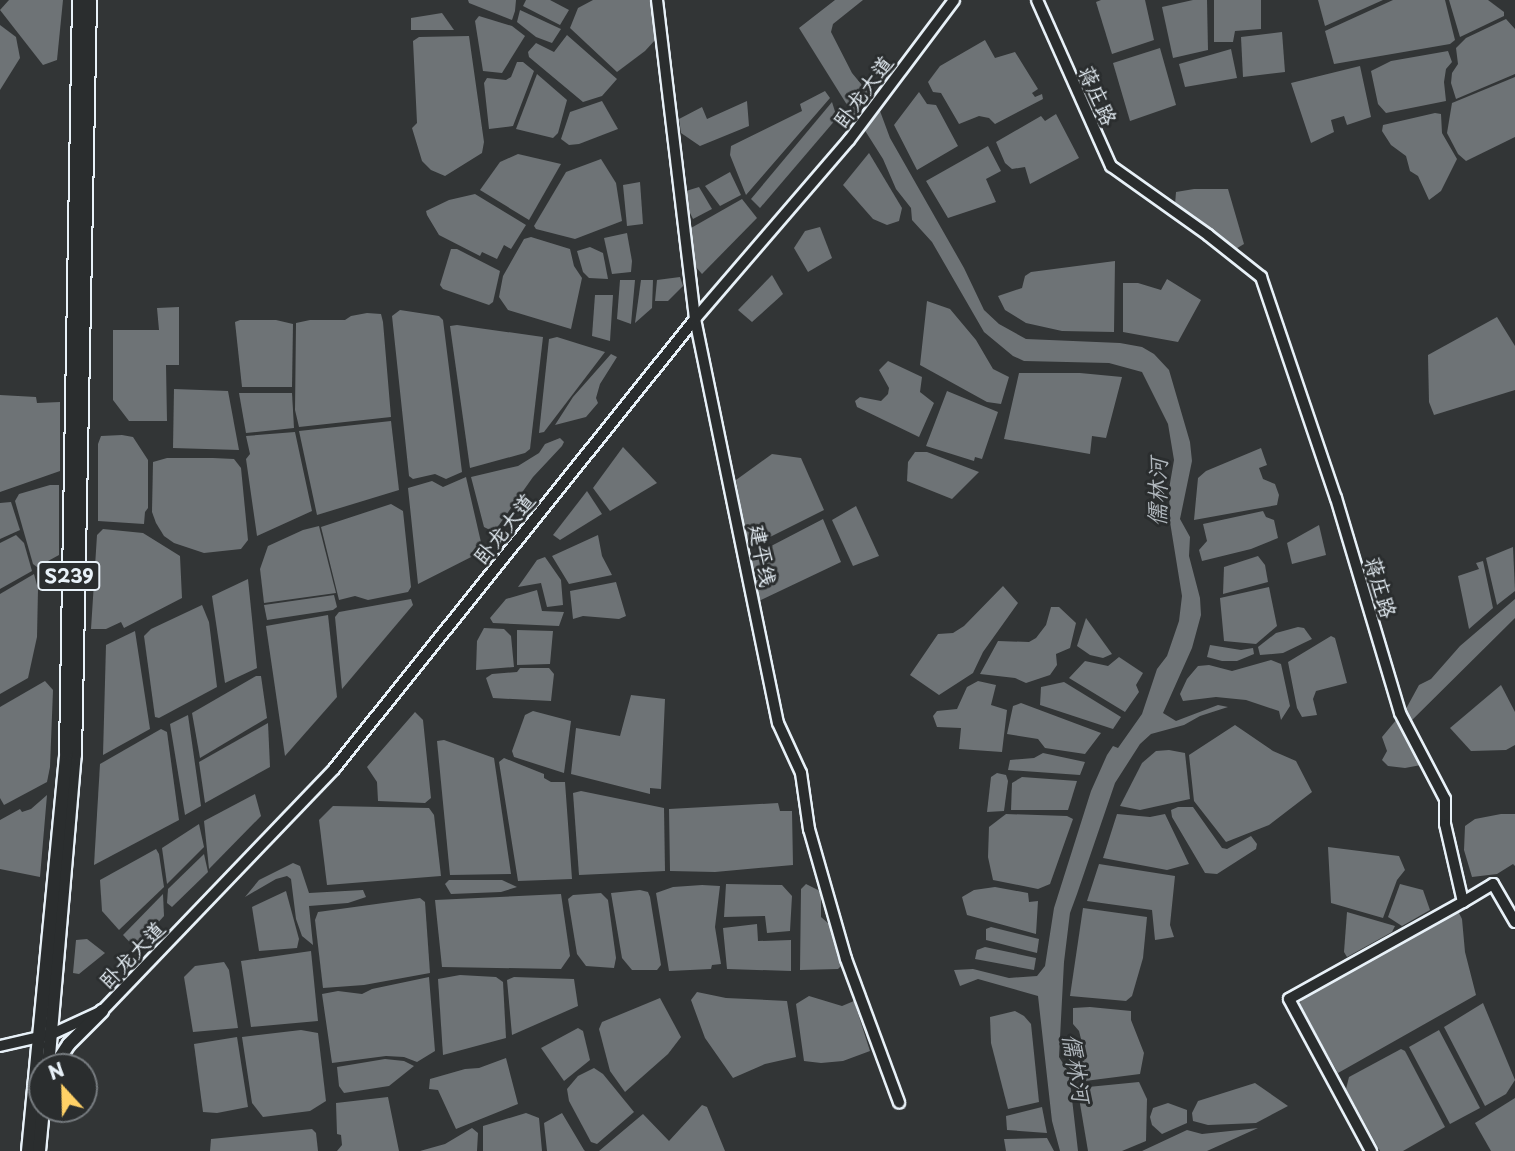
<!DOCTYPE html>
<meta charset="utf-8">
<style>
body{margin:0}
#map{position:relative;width:1515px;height:1151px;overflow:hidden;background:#323536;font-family:"Playpen Sans","LXGW WenKai TC",sans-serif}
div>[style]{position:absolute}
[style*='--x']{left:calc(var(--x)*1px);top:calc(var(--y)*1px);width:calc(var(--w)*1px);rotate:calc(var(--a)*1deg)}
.water>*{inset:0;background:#6e7376}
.roads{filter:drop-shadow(2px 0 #e8f1f8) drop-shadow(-2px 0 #e8f1f8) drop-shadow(0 2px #e8f1f8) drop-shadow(0 -2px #e8f1f8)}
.tertiary>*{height:10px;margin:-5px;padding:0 5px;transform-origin:5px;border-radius:5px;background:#2a2d2e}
.secondary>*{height:10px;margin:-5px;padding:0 5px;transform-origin:5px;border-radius:5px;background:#2a2d2e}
.primary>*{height:12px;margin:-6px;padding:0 6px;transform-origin:6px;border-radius:6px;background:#2a2d2e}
span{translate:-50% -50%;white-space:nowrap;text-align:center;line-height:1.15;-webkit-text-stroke:6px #2a2d2e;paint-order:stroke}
.shield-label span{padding:2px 5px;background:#2a2d2e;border:2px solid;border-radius:5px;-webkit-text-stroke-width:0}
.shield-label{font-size:19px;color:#e8f1f8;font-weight:700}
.street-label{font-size:21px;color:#e8f1f8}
.water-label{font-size:23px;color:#b1b8be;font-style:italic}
.north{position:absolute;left:28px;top:1053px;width:70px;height:70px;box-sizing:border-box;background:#2a2d2e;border:2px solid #767b7f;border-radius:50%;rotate:338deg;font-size:19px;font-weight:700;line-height:28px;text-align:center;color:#e8f1f8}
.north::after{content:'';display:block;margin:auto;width:24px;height:32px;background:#ffd166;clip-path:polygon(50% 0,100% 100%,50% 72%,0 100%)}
</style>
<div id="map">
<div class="water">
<i style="clip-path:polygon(9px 0,63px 0,57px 60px,43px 65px,0 10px)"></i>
<i style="clip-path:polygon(468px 0,516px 0,515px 11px,512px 20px,469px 3px)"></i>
<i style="clip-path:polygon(526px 0,550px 0,569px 10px,560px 25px,523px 6px)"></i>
<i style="clip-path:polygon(593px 0,650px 0,656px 39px,645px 51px,617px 72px,570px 28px,578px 8px)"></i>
<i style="clip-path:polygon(835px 0,863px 0,833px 24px,831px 32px,852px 73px,871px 96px,854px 116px,799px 28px)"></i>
<i style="clip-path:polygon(1101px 0,1145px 0,1154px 40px,1112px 54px,1096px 2px)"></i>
<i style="clip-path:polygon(1193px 0,1207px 0,1208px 50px,1173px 58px,1162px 7px)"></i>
<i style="clip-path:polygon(1214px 0,1261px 0,1261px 29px,1235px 31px,1233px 42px,1214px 42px)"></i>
<i style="clip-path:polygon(1318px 0,1383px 0,1325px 26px)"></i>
<i style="clip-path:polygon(1393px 0,1445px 0,1455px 40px,1450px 44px,1334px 64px,1325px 31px)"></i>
<i style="clip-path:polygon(1449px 0,1488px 0,1504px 12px,1504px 16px,1460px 37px)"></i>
<i style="clip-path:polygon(520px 10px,561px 29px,552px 43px,536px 37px,517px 22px)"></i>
<i style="clip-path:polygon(442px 13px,454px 30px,411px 30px,411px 18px)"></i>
<i style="clip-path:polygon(479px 16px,512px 26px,525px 36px,502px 73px,483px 71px,475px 21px)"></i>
<i style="clip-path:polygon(1506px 19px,1515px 29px,1515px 74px,1456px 99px,1451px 83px,1452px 73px,1458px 64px,1456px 48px,1466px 38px)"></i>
<i style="clip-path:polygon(0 25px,16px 37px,20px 58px,0 90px)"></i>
<i style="clip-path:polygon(1282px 32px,1285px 72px,1243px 77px,1241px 37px)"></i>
<i style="clip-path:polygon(567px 35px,617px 79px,602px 96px,583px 102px,529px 57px,528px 52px,536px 43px,554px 52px)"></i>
<i style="clip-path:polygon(469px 36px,484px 142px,482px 153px,445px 176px,431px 170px,422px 161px,412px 128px,417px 123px,413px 41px,419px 37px)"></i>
<i style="clip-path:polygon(985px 40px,995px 58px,1015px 52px,1038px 89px,1032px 93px,1035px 97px,1042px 94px,1043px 99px,995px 124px,989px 118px,979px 116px,959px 124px,941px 93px,933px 92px,928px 82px,940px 66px)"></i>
<i style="clip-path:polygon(1160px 48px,1176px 105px,1130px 121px,1113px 63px)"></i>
<i style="clip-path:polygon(1231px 49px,1237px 78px,1185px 87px,1179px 64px)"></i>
<i style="clip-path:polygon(1448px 51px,1452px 62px,1446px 69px,1444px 82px,1446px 101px,1386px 113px,1378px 104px,1371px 71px,1391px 61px)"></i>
<i style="clip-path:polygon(517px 62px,523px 62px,534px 71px,513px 126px,489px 129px,484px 83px,487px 78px,506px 80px,511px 77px)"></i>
<i style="clip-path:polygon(1360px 66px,1371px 117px,1347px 125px,1344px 116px,1331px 120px,1334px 132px,1311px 143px,1291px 83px)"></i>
<i style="clip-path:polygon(537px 74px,567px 100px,558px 133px,553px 138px,516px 129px)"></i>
<i style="clip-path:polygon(1515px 77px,1515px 137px,1466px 161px,1458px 154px,1447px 133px,1452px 103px)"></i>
<i style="clip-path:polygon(825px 91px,830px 98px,746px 195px,730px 155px,731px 146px,802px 111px,800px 104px)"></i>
<i style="clip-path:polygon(919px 92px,927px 104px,936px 105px,958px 146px,917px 170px,894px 125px)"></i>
<i style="clip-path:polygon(602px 101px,618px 129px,579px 144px,569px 145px,561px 139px,570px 112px)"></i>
<i style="clip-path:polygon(747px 101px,749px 126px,700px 146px,681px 133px,679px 119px,702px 107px,707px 119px)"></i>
<i style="clip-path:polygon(832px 102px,837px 118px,760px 208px,751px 199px)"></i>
<i style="clip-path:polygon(880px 111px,890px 138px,964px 268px,984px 310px,999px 324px,1026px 339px,1120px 343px,1142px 347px,1154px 354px,1169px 370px,1190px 442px,1192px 461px,1180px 519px,1190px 537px,1189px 556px,1200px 598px,1201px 615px,1192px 648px,1163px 713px,1176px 721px,1218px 705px,1228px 707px,1200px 716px,1184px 725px,1151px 734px,1140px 744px,1115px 783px,1077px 894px,1070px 913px,1064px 962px,1059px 1057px,1069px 1073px,1078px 1151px,1060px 1151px,1052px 1121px,1038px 996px,978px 979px,960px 986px,954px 970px,973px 969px,1009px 978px,1037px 976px,1045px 966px,1054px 908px,1091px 791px,1107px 755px,1113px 746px,1118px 748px,1142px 714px,1157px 669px,1167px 656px,1179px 621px,1182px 596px,1170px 522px,1169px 489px,1174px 460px,1168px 424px,1142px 372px,1109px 363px,1024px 361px,1013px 356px,984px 332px,932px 242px,912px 220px,911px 208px,896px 189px,883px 159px,864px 129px)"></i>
<i style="clip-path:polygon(1435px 113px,1441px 114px,1442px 133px,1457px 159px,1441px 191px,1429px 200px,1418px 176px,1410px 171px,1406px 156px,1391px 145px,1382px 131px,1383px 125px)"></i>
<i style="clip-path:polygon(1056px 114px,1079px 158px,1030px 184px,1025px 167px,1012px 169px,1005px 163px,996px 142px,1041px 116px,1045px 121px)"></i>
<i style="clip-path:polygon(988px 146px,1001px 171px,986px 179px,996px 202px,948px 218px,926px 181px)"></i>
<i style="clip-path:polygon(869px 153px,902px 208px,899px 221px,887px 225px,873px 219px,843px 185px)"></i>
<i style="clip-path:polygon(518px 154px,561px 164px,529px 220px,480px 190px,500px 162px)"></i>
<i style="clip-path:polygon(601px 159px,616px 183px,622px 221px,575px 239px,536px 229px,534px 226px,566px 172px)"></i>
<i style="clip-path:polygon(730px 172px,741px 195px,720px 206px,705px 186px)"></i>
<i style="clip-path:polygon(640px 182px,643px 224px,627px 226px,623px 185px)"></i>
<i style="clip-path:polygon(699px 187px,712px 209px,693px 219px,689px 211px,686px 191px)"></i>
<i style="clip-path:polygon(1194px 189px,1228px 189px,1244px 244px,1234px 250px,1175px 205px,1176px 192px)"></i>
<i style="clip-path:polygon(475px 194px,526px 225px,511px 249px,504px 245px,497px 259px,482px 252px,480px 256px,439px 235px,427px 215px,426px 211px,449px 200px)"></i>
<i style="clip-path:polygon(742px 199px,757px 218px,702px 274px,695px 266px,691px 228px)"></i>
<i style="clip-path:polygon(820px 227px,832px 258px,808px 272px,794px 248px,805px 231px)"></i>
<i style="clip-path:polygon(627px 233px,632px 261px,631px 272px,612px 274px,604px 238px)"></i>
<i style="clip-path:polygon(531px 237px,570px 249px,574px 266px,582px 278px,571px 329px,508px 310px,499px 297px,503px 276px,524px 239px)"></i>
<i style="clip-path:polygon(590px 247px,603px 253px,608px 279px,589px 278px,583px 272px,577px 251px)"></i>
<i style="clip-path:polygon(451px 249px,457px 249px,500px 271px,493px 302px,489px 305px,443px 289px,440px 285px)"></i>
<i style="clip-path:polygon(1115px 261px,1114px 332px,1062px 331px,1026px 323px,1005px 310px,998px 296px,1022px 288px,1025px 276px,1031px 272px)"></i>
<i style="clip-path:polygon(772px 275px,783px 294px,752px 322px,738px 310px)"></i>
<i style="clip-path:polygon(680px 277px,683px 286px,668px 301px,655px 301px,657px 280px)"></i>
<i style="clip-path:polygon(1167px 279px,1201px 300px,1178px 342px,1123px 332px,1123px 283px,1138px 283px,1161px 290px)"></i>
<i style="clip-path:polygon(620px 280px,635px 280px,631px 324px,617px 319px)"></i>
<i style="clip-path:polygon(641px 280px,653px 280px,652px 308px,635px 323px)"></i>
<i style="clip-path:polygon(595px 295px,613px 295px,610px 341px,592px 336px)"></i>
<i style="clip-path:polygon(927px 301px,950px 309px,976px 340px,993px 369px,1009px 377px,1001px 404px,987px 402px,920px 365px)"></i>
<i style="clip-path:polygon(179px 307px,179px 365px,166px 365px,167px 421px,129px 421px,113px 400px,113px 330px,159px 330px,157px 308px)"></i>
<i style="clip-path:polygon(400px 310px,439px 316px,443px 320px,462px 472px,446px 479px,435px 474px,413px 479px,409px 476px,392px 316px)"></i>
<i style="clip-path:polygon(367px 313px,381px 314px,383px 322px,391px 417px,299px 427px,295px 410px,296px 323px,310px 320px,345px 320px,351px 316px)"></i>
<i style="clip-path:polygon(1497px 317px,1515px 346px,1515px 390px,1434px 415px,1429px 402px,1428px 355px)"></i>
<i style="clip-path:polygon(240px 320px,276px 320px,293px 324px,292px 387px,242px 387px,235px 322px)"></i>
<i style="clip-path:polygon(457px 325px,543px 337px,530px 449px,525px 453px,470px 468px,450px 326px)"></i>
<i style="clip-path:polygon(557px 337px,605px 352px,544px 432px,539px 433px,549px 339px)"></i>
<i style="clip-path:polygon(611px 354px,617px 357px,600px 384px,596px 398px,598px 403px,586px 417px,555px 425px,573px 397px)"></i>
<i style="clip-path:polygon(888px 361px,922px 377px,920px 392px,934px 403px,919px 437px,857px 407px,855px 401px,860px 397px,881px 401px,888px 394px,889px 388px,879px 370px)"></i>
<i style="clip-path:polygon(1019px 373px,1080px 373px,1122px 377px,1106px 438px,1092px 436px,1090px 454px,1004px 439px)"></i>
<i style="clip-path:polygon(174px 389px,228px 391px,239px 450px,173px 448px)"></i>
<i style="clip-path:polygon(947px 391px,998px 412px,982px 459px,975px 457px,974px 461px,926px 446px)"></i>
<i style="clip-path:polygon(239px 393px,292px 393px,294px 428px,246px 433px)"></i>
<i style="clip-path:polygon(0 395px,36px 397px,37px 403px,60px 402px,60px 471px,0 492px)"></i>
<i style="clip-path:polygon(391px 421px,399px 490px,317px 515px,299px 431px)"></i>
<i style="clip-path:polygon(295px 432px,312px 511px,257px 536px,246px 459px,250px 454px,246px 436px)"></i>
<i style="clip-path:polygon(122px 435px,133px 437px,148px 460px,148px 508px,145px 512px,144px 524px,98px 521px,98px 444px,101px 436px)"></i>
<i style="clip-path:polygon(560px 438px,564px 442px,562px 446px,533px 477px,494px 532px,484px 527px,471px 477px,518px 466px,539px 453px,545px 444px)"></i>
<i style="clip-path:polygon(623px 447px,657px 483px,610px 511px,593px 488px)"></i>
<i style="clip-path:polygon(1261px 448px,1267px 465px,1259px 468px,1263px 479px,1275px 484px,1279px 495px,1277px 505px,1194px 520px,1198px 478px,1206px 471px)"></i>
<i style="clip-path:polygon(915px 452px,927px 452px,979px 472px,952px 499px,907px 481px,908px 462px)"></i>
<i style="clip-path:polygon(772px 454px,801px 458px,824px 510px,762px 541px,746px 540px,736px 480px)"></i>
<i style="clip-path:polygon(213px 458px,234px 459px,241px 468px,248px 540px,241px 549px,204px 553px,174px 543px,164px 536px,156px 523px,152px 512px,153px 462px,167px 458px)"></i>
<i style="clip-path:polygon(466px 477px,483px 551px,418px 584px,408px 488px,432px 481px,443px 487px)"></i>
<i style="clip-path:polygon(50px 485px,59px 485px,59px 555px,37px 567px,33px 564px,15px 501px,19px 494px)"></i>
<i style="clip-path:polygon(587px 491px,602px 514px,560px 540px,553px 535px)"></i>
<i style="clip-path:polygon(11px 502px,20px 530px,0 539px,0 503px)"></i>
<i style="clip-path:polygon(391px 504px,403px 511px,411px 587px,408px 592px,368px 600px,355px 596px,339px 600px,321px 527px)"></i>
<i style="clip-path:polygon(856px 506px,879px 556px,853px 566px,832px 520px)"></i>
<i style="clip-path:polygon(1263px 511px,1266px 517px,1274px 520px,1278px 538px,1251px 549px,1202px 561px,1199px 550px,1207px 541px,1203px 524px)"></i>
<i style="clip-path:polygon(823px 519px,841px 562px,759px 601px,754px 580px,759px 580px,757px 569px,752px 568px,750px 557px)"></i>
<i style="clip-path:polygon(1319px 525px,1326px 555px,1292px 564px,1287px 543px)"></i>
<i style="clip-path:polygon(319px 526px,336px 593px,264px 603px,260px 569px,268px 546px,303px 530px)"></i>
<i style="clip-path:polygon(103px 529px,143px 533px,180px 556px,182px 598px,124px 628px,121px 622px,106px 629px,91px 629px,97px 535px)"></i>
<i style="clip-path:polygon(16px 535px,24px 543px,32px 571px,0 589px,0 543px)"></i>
<i style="clip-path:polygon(598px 535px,602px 556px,612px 575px,569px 584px,552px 556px)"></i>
<i style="clip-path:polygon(1513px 547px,1515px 591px,1497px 605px,1486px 558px)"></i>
<i style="clip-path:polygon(1258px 556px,1265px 565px,1268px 582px,1223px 594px,1224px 567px)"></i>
<i style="clip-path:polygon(545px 557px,561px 580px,563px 605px,547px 607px,541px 583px,518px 587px,537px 560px)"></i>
<i style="clip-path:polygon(1483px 561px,1493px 608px,1469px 629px,1458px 576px,1479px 569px,1476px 563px)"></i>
<i style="clip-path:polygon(34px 574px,38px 589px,37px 637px,28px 678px,0 694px,0 594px)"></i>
<i style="clip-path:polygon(248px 579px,257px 668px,225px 683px,212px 596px)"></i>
<i style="clip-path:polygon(616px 582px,626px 616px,619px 619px,583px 616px,573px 619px,570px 591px)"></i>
<i style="clip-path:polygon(1003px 586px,1018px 603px,983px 652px,973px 673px,939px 695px,910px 675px,938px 634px,953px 633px,964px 626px)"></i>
<i style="clip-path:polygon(1269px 587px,1277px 626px,1256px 644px,1224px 641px,1220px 598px)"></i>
<i style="clip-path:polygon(537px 590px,542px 611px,564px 612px,559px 626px,493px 623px,490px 618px,506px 599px)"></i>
<i style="clip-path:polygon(334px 595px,337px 607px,333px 610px,267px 620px,264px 605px)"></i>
<i style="clip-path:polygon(411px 599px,413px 605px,342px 689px,335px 617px,339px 612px)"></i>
<i style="clip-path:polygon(1515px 599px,1515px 618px,1403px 729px,1421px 765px,1405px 768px,1388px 766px,1382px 760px,1387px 751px,1382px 737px,1407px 707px,1419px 685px,1431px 679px,1460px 646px)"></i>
<i style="clip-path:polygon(202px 605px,209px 622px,217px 687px,159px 718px,155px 717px,144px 636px,151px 629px)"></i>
<i style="clip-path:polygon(1051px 607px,1059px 607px,1076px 623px,1070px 648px,1056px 654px,1057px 665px,1050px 675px,1026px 683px,1015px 678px,980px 674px,998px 641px,1029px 642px,1036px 638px,1046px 625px)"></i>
<i style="clip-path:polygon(328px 615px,337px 697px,285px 756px,266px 626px)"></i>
<i style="clip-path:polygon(1086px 618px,1112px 654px,1103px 658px,1090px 655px,1077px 646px)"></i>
<i style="clip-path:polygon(1298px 627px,1304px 628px,1312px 639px,1283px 653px,1260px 655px,1258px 647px,1276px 633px)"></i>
<i style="clip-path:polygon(484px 628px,504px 629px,511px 636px,514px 667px,476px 670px,477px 641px)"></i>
<i style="clip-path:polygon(517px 630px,553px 631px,550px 664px,517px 665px)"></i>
<i style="clip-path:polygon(135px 631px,150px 729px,103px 755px,106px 645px)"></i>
<i style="clip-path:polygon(1331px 636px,1335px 638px,1347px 683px,1316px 691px,1313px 699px,1317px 715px,1302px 717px,1297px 708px,1288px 662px)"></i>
<i style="clip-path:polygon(1210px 645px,1241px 650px,1253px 648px,1254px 654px,1237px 661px,1222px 661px,1207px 657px)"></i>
<i style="clip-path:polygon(1119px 657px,1143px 673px,1136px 685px,1139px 692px,1125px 712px,1069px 678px,1085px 661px,1108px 666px)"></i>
<i style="clip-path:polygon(1271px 660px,1281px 664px,1290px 706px,1281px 720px,1279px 711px,1246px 700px,1216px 697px,1183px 701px,1180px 694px,1187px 679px,1198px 666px,1209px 665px,1232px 671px)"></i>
<i style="clip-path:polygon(520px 668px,549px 668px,554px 674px,551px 701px,493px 698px,486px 678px,492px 674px,517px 672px)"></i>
<i style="clip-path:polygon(256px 676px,261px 676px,267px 718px,200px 758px,192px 713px)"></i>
<i style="clip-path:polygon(45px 681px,53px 690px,50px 767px,47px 782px,4px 805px,0 798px,0 707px)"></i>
<i style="clip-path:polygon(978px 681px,996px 685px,991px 705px,1007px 710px,1002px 752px,959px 749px,961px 728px,937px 727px,933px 716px,937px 711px,957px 709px,967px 687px)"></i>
<i style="clip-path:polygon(1064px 682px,1121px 717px,1113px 729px,1040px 705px,1041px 687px)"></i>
<i style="clip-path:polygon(1501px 685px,1515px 712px,1515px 745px,1506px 750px,1471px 751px,1450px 728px)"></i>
<i style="clip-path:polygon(631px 695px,665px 699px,661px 789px,650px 788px,650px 794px,571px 774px,576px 728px,620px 736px)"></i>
<i style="clip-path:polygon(1021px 703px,1101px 733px,1085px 754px,1045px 748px,1038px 739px,1007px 734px,1013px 706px)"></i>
<i style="clip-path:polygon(533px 711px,571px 721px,564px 773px,514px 757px,512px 751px,525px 715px)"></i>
<i style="clip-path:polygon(415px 712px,423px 720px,431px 798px,425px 803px,378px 801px,377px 782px,367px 767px)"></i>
<i style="clip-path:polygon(188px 715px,201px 806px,185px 815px,170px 724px)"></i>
<i style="clip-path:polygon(268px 723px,270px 767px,205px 803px,199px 762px)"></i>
<i style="clip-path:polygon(1235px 725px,1273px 751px,1296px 761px,1312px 792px,1269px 825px,1226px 842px,1194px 801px,1189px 755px)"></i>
<i style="clip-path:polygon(161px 729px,167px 732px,179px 820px,94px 865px,100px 764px)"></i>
<i style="clip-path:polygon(444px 740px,494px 758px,511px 874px,450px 875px,437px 741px)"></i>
<i style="clip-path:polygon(1169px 750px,1185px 753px,1190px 799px,1140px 810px,1120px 806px,1142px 763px,1156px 751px)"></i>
<i style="clip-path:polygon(1043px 753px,1085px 762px,1080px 775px,1008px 770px,1010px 760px,1034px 758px)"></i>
<i style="clip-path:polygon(504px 758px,544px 774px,544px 778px,551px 782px,565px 782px,572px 879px,518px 881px,499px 762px)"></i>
<i style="clip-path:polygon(997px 773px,1006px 775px,1008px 781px,1004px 811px,987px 812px,991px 777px)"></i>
<i style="clip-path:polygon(1022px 777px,1077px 781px,1068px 810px,1011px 810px,1012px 783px)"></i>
<i style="clip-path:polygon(581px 791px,664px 808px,665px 871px,579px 875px,573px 793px)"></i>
<i style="clip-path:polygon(255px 794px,261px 816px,209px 869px,204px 821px)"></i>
<i style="clip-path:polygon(47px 795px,40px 877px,0 869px,0 820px,20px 809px,22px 812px,31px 809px)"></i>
<i style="clip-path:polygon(778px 803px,780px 811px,792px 811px,793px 865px,715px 872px,670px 871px,669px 809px)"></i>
<i style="clip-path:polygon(333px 806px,429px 808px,434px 815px,441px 876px,327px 885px,319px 820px)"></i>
<i style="clip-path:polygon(1178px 807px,1193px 807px,1222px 848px,1227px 849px,1251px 836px,1257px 844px,1256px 849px,1217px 874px,1205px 873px,1172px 817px,1171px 810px)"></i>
<i style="clip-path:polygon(1006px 814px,1067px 816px,1073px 819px,1050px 884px,1038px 889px,993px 880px,988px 857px,989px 827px)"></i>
<i style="clip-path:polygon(1117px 814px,1150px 817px,1165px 814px,1189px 864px,1167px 870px,1103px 858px)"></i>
<i style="clip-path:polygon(1501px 814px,1515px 814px,1515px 866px,1513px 864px,1497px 874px,1472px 877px,1464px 850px,1465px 826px,1475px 819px)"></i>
<i style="clip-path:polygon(199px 824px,204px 847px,167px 884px,162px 848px)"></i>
<i style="clip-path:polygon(1328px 847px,1399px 856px,1405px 870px,1397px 880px,1383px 918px,1331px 903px)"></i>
<i style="clip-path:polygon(156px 849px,159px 854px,164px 887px,119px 930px,102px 911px,100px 880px)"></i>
<i style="clip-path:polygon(204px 854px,208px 872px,172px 907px,167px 903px,168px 889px)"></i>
<i style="clip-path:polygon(293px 863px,300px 866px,309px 893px,363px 890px,366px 897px,348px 903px,309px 906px,313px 945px,302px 936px,296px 919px,291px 879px,287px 876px,276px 879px,245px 897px,259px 880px)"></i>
<i style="clip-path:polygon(1099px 864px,1175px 876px,1170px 925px,1174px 937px,1155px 940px,1152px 910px,1087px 901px)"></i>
<i style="clip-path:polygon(449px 880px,502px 880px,517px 887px,501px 892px,451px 894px,445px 884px)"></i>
<i style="clip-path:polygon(726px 884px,782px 885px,792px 896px,790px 931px,767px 933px,765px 916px,724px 917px)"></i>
<i style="clip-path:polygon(806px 884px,818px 890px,821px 895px,821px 917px,829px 924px,835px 939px,842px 965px,838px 969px,800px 970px,801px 889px)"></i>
<i style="clip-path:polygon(1400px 884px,1423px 890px,1430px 910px,1402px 926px,1388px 917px)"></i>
<i style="clip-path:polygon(702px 885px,720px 886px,715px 927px,721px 964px,712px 965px,711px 969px,669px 971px,656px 893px,673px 887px)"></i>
<i style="clip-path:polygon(995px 887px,1028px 893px,1029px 902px,1038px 901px,1036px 934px,967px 915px,962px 897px,974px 890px)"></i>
<i style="clip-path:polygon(640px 890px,648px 892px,650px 897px,661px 965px,657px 970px,632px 970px,622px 958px,611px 893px)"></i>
<i style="clip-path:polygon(286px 891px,299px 939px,297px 948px,259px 951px,252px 907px)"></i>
<i style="clip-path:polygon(601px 893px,608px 900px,616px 958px,614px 968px,586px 966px,577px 954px,568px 899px,573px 895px)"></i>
<i style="clip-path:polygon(163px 894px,164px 916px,135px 948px,123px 935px)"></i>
<i style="clip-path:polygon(561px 894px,570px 956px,561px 969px,442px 967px,435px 900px)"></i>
<i style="clip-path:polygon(420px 898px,425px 902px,430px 973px,364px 985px,323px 988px,315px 920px,318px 912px)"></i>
<i style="clip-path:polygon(1083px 908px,1147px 917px,1143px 958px,1132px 996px,1126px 1001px,1070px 996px)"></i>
<i style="clip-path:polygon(1454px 911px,1458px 911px,1462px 919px,1465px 952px,1476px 995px,1338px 1073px,1299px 1004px,1303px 999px)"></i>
<i style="clip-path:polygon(1347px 912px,1395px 926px,1392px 932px,1347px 957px,1344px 952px)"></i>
<i style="clip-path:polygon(757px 924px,758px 941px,791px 940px,791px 971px,727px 969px,723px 928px)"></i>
<i style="clip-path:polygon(991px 927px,1039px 939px,1037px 953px,986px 940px,986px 929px)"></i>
<i style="clip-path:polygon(87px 939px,105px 953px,79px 974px,73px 973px,76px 940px)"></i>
<i style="clip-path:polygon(985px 947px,1036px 958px,1034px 970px,975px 959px,977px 950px)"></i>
<i style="clip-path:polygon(311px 951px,318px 1021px,251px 1027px,241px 961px)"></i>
<i style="clip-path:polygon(224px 962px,229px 970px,238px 1028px,193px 1032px,184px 977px,195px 966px)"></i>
<i style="clip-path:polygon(460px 975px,496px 977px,503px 982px,506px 1038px,443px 1055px,438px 979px)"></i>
<i style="clip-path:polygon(429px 977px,435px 1051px,417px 1062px,404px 1057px,386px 1056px,332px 1063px,322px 994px,338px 991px,362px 994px,372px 989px)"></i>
<i style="clip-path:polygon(514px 977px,574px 979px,578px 1006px,512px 1035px,507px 980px)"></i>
<i style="clip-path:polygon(697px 992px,726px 998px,787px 1001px,796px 1057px,765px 1064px,733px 1078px,705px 1038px,691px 1000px)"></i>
<i style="clip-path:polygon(809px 996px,842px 1006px,854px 1001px,870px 1051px,843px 1061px,821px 1063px,804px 1061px,796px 1004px)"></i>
<i style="clip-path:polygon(660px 998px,681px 1037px,668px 1054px,625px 1092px,610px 1071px,599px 1029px,602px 1022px)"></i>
<i style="clip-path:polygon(1483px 1003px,1515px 1080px,1506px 1094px,1485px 1106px,1444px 1027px)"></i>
<i style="clip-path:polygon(1090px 1007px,1131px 1011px,1131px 1020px,1144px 1053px,1140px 1074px,1085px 1081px,1082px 1074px,1082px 1043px,1079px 1031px,1073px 1024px,1073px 1008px)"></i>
<i style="clip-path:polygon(1015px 1011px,1024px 1016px,1031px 1024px,1039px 1102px,1008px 1109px,991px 1043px,990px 1017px)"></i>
<i style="clip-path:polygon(578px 1028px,583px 1031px,590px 1060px,564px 1081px,541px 1048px)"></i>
<i style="clip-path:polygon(301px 1030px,318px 1033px,326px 1101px,310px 1111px,263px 1117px,252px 1103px,242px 1037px)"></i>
<i style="clip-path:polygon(1439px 1030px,1480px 1108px,1450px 1124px,1409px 1047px)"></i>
<i style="clip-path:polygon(237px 1037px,248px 1107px,217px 1113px,203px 1112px,194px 1044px)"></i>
<i style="clip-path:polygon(1401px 1049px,1405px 1051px,1445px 1127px,1403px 1151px,1380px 1151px,1346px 1089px,1349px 1077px)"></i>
<i style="clip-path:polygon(506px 1058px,518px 1104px,456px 1129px,438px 1090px,429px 1089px,430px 1079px,465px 1069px,479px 1068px)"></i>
<i style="clip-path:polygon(385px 1059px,404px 1061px,414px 1066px,389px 1086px,344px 1093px,339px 1086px,337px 1067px)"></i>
<i style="clip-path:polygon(594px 1068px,603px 1074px,634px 1112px,597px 1144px,591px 1142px,569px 1101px,567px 1089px,578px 1076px)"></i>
<i style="clip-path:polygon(1139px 1082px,1147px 1099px,1146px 1141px,1122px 1151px,1088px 1151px,1078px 1092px,1088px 1087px)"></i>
<i style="clip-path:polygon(1255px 1083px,1288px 1106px,1256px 1123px,1208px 1125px,1193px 1121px,1192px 1113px,1198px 1101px)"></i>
<i style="clip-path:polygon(388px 1097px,399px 1151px,337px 1151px,342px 1145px,341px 1135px,337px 1134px,336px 1103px)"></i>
<i style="clip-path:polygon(1515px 1098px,1515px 1151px,1491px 1151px,1475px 1123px)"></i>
<i style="clip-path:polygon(1168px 1103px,1187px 1110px,1187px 1123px,1162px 1134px,1152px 1125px,1150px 1117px,1153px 1108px)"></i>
<i style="clip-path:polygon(702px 1105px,707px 1107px,725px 1151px,599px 1151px,643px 1114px,669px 1141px)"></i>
<i style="clip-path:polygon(1042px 1107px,1047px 1133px,1007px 1130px,1006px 1116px)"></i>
<i style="clip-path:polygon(526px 1113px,539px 1118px,542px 1151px,483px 1151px,483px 1126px)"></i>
<i style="clip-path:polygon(562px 1113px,584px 1150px,585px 1151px,547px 1151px,544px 1123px)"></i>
<i style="clip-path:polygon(472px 1128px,478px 1133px,477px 1151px,420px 1151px,445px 1144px)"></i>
<i style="clip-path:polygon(1258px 1128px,1207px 1151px,1142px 1151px,1187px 1130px,1202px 1134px)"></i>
<i style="clip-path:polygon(312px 1129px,316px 1133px,318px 1151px,210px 1151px,211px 1139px)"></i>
<i style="clip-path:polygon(1047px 1138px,1054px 1151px,1006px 1151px,1004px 1139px)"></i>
</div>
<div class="roads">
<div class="tertiary">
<i style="--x:657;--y:0;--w:321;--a:83.2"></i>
<i style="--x:695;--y:319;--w:412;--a:78.4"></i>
<i style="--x:778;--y:723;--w:55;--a:65.3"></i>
<i style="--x:801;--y:773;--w:57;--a:81.9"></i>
<i style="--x:809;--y:829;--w:135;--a:74.1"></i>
<i style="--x:846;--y:959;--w:153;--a:69.7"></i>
<i style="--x:1037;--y:0;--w:182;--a:66"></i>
<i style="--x:1111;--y:166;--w:119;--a:35.4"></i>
<i style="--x:1208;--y:235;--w:68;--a:38.4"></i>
<i style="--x:1261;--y:277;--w:233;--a:71.3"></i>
<i style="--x:1336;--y:498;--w:224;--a:73.4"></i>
<i style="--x:1400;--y:713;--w:97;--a:62.4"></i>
<i style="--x:1445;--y:799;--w:25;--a:90"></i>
<i style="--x:1445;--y:824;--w:80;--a:77"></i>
<i style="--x:1463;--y:902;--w:199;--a:150.9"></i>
<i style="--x:1289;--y:999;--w:173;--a:61.7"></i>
<i style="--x:1463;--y:902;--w:35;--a:-31"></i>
<i style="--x:1493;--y:884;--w:44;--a:59.9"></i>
</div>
<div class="secondary">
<i style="--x:0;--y:1046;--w:53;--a:-13"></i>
<i style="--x:52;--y:1034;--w:55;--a:-24.7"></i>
<i style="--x:102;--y:1011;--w:335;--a:-46.2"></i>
<i style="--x:334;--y:769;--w:577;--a:-51.26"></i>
<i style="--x:695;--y:319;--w:236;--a:-49.3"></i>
<i style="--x:849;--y:140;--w:175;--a:-53.1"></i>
</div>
<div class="primary">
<i style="--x:48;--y:1067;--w:313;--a:-85.1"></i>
<i style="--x:75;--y:755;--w:755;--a:-88.86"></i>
<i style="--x:54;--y:1067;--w:27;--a:-57"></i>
<i style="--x:69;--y:1044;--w:47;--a:-45"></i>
<i style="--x:28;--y:1151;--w:400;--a:-84.5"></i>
<i style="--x:66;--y:753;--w:753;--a:-89.01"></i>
<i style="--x:39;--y:1151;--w:42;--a:-84.6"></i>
</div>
</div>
<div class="shield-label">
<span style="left:69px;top:576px">S239</span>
</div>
<div class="street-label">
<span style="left:862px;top:91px;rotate:-53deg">卧龙大道</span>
<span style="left:1099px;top:95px;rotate:66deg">蒋庄路</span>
<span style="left:503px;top:528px;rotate:-51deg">卧龙大道</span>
<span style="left:764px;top:555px;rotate:79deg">建平线</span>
<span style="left:1382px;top:587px;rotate:74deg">蒋庄路</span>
<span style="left:131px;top:954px;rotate:-46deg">卧龙大道</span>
</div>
<div class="water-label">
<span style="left:1157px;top:492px;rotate:-89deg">儒林河</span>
<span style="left:1077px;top:1068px;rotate:81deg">儒林河</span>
</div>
<div class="north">N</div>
</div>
